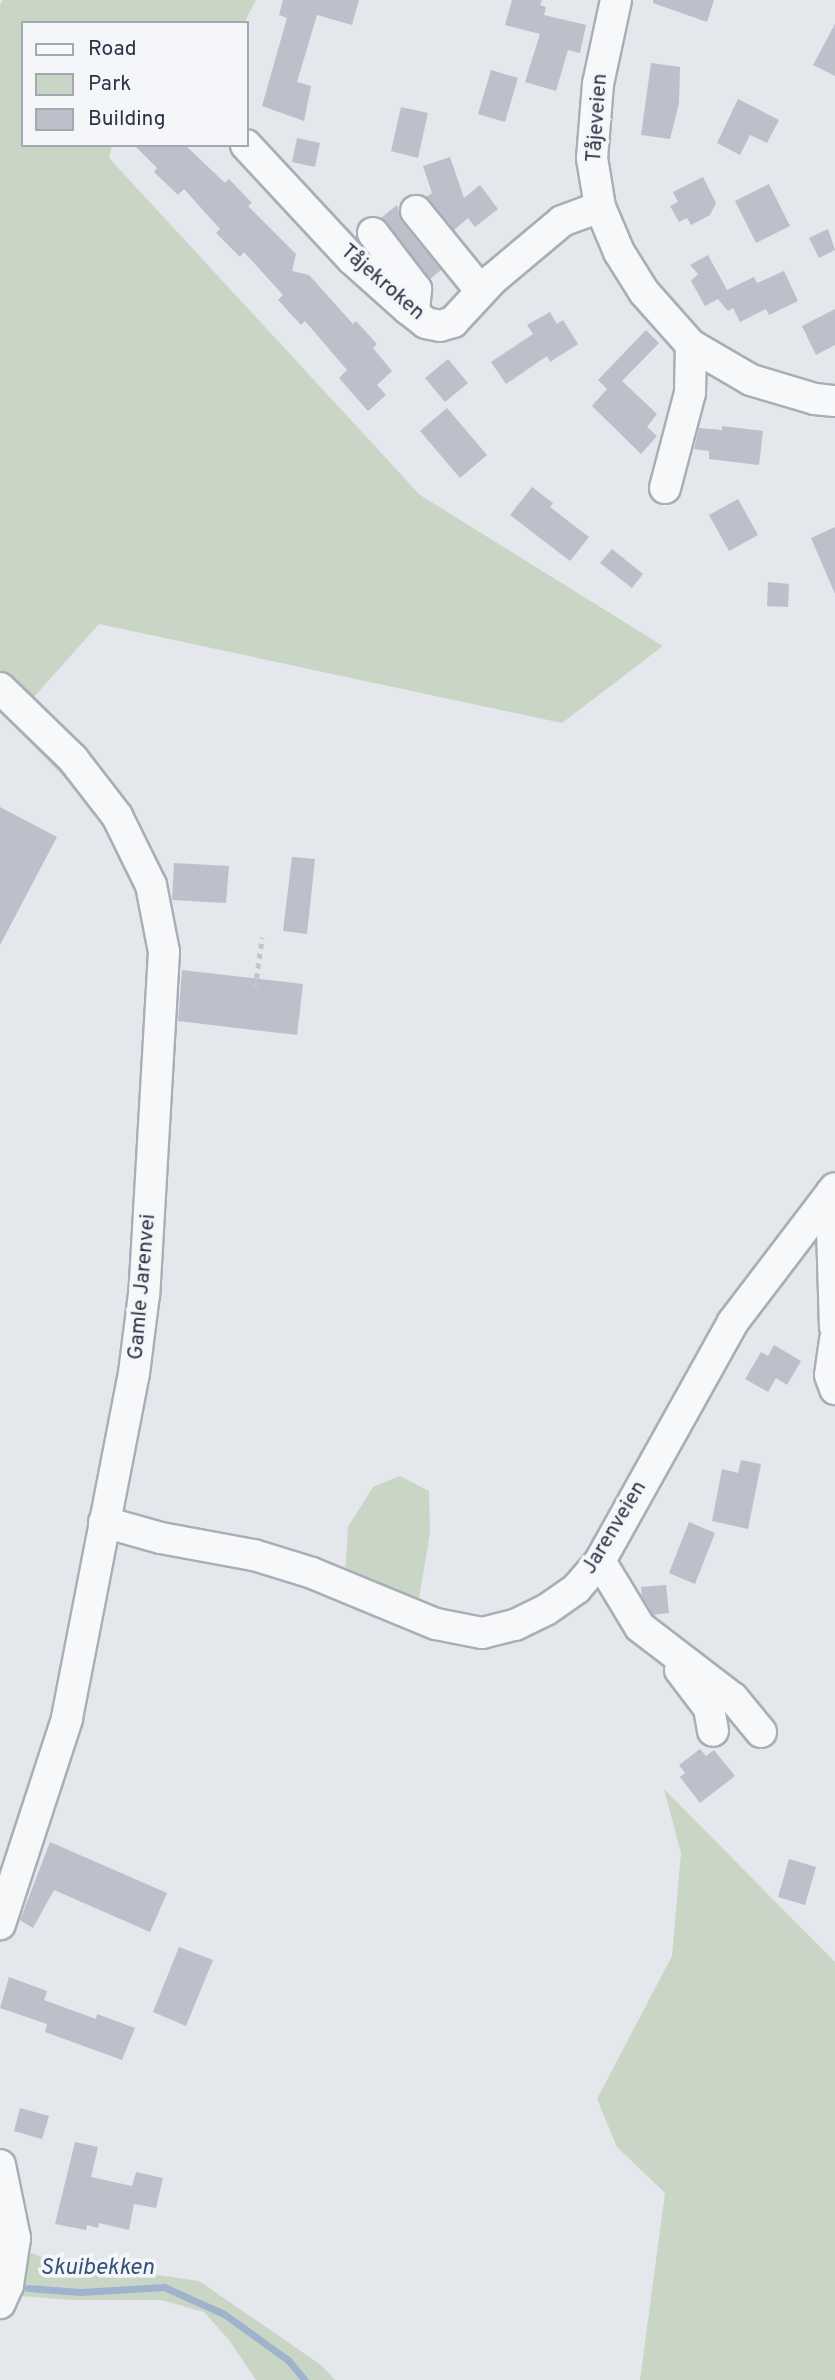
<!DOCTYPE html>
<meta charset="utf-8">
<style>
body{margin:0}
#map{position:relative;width:835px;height:2380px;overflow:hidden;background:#e4e7ec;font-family:Overpass,sans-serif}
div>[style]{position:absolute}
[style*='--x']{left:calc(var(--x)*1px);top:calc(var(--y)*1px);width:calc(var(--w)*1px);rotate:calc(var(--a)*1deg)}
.green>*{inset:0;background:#c9d6c5}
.stream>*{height:7px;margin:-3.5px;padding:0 3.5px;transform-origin:3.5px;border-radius:3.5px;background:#9fb4cc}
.building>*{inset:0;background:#bbc0ca}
.path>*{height:4.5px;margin-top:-2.25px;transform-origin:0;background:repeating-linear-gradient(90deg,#c2c5cb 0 5px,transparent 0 10px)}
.roads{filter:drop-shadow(2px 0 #a9aeb7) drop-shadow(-2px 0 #a9aeb7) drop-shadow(0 2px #a9aeb7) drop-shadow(0 -2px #a9aeb7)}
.minor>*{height:30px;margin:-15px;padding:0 15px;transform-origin:15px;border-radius:15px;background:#f7f8fa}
span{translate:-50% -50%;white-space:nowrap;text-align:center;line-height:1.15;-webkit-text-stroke:7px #f4f6f9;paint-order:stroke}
.street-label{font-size:21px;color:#2b3445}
.water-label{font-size:23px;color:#34527a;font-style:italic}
.legend{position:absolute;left:21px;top:21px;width:228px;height:126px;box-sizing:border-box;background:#f4f6f9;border:2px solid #a4a8b1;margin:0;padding:9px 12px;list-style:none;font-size:21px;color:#2b3445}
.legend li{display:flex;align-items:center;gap:14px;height:35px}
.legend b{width:35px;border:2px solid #a4a8b1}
</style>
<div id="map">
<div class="green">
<i style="clip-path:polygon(3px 0,256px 0,244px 23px,23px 23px,23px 145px,112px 145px,109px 158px,420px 495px,663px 646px,562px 723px,99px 624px,33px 698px,79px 793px,0 711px,0 5px)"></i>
<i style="clip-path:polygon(400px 1476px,429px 1491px,430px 1533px,419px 1599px,345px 1578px,348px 1527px,373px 1487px)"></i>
<i style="clip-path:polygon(664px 1789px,835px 1962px,835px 2380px,640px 2380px,665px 2193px,617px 2147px,597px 2099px,672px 1956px,681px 1853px)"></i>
<i style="clip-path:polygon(32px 2253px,47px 2259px,199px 2281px,321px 2365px,335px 2380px,256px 2380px,229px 2340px,204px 2312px,161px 2300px,72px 2300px,21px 2296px,24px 2259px)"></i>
</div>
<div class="stream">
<i style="--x:28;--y:2288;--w:52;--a:4.4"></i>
<i style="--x:80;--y:2292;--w:84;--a:-3.4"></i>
<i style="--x:164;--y:2287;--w:66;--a:24.2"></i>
<i style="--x:224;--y:2314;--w:79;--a:35.7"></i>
<i style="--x:288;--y:2360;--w:26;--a:50"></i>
</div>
<div class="building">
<i style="clip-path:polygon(283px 0,359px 0,352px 25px,317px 15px,297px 82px,311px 86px,304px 121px,262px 106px,287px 18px,279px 15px)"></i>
<i style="clip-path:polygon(512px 0,542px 0,540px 5px,546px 7px,544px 15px,586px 25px,580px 53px,568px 50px,556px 91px,525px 82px,540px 34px,505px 25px)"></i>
<i style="clip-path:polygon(653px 0,714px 0,707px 22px,653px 3px)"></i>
<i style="clip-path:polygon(835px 24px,835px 76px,813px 65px)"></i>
<i style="clip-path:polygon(651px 63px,680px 67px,679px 103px,670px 139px,641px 135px)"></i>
<i style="clip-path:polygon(491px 70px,518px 78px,505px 122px,478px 114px)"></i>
<i style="clip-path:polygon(738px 99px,779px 120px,767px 143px,750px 135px,740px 155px,717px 143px)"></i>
<i style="clip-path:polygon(401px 107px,428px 113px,418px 158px,391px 151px)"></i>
<i style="clip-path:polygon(297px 138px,320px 143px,315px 167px,292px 162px)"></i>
<i style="clip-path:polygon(134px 145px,185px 145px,225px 183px,229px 179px,252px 203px,248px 206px,296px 254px,292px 271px,309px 275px,353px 324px,356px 321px,377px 344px,373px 348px,392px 371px,377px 385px,386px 395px,368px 411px,339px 378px,347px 370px,305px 321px,301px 325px,278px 300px,283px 295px,244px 252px,240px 257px,216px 233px,220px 229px,184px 189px,178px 195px,154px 172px,157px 168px)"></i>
<i style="clip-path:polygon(450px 157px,464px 198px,480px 185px,498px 209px,475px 227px,468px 218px,454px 230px,426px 197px,432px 193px,423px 166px)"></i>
<i style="clip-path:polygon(703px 177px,716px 203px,710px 215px,691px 225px,687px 218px,679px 222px,670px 206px,678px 202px,673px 192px)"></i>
<i style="clip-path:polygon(769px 184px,790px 226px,756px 243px,735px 201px)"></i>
<i style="clip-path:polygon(397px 205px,402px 222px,441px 270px,430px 279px,381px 218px)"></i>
<i style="clip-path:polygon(828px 229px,835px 250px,819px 258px,809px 238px)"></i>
<i style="clip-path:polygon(708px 255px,727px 290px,754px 277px,757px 283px,784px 271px,798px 301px,769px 315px,766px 309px,740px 322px,733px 308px,728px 311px,718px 299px,705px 306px,691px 281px,698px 274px,690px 265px)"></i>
<i style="clip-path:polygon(835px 309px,835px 345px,816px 355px,802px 326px)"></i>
<i style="clip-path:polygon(550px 312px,557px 324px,563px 320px,578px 344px,550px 362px,547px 356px,506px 384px,491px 362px,533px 334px,527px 325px)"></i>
<i style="clip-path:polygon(646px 330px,659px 343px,622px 381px,657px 414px,647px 427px,657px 436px,641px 454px,592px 406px,607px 389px,598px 380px)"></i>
<i style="clip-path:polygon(448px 359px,468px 383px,445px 402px,425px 378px)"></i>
<i style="clip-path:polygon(447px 408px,487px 455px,460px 478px,420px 431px)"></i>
<i style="clip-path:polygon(722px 426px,763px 431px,759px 465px,709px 459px,709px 451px,694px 449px,699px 428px,722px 430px)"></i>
<i style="clip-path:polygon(532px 487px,553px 503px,550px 507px,589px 537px,570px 561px,510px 515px)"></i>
<i style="clip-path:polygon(738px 499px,758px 535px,729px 551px,709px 515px)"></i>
<i style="clip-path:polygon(835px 527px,835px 594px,811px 538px)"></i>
<i style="clip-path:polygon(612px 549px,643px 574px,632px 588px,600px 563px)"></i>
<i style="clip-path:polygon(768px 582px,789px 584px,788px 607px,767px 606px)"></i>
<i style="clip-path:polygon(0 807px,57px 837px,0 945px)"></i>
<i style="clip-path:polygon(292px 857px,315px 859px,307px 934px,283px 931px)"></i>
<i style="clip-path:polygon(174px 863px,229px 866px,226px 903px,172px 900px)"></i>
<i style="clip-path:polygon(182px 970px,303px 984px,297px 1035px,178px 1021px)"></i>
<i style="clip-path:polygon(774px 1345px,801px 1361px,787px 1385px,776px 1378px,768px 1392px,745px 1379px,761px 1352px,768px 1356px)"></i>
<i style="clip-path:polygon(741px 1460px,761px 1464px,748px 1529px,712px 1521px,722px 1469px,738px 1473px)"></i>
<i style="clip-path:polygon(689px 1522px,715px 1533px,695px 1584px,669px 1573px)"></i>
<i style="clip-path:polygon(666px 1585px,669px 1613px,653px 1615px,642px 1596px,641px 1587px)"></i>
<i style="clip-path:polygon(700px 1749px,706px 1756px,714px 1750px,735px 1776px,700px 1803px,680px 1777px,685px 1773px,679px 1765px)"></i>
<i style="clip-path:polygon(50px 1842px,167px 1893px,150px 1932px,54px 1890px,33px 1928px,20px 1920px)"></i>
<i style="clip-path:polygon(789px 1859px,816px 1867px,805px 1905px,778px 1897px)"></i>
<i style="clip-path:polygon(179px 1947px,213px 1960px,186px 2026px,153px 2012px)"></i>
<i style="clip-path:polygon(9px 1977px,47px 1991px,44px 2000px,96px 2019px,97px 2014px,135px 2028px,122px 2060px,45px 2032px,47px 2024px,0 2008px)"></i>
<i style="clip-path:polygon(20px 2108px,49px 2116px,42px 2139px,14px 2131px)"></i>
<i style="clip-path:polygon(75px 2142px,98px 2147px,91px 2177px,132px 2186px,136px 2172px,163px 2178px,156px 2208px,134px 2204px,129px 2230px,99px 2223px,98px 2228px,87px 2225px,86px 2230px,55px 2224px)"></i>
</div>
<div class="path">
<i style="--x:255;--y:988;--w:51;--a:-82.2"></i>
</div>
<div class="roads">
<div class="minor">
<i style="--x:616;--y:0;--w:86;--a:102.1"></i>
<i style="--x:598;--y:84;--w:74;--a:94.6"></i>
<i style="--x:592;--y:158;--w:50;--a:80.7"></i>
<i style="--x:600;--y:207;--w:49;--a:67.1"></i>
<i style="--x:619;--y:252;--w:47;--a:58"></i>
<i style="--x:644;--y:292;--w:71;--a:48.4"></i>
<i style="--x:691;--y:345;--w:69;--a:30.3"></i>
<i style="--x:751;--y:380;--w:67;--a:16.5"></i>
<i style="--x:815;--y:399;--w:20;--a:6"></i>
<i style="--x:246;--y:145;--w:156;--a:47.1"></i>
<i style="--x:352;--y:259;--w:75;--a:41.8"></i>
<i style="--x:408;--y:309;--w:23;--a:38"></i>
<i style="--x:426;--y:323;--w:14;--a:12"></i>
<i style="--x:440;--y:326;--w:14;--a:-17"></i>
<i style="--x:453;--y:322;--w:59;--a:-47.1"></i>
<i style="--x:493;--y:279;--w:90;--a:-40"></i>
<i style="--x:562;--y:221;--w:40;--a:-20.2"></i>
<i style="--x:416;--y:211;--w:103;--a:50.9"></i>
<i style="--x:373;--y:233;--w:71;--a:52.5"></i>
<i style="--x:416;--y:289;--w:24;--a:95"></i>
<i style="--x:665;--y:488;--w:98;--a:-75.3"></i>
<i style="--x:690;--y:393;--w:48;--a:-88.8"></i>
<i style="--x:0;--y:688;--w:102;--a:44.2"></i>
<i style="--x:73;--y:759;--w:72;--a:52.3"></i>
<i style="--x:117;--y:816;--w:77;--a:63.8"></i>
<i style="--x:151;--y:885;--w:68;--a:79"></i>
<i style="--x:164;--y:952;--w:343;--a:93.3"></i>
<i style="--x:144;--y:1294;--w:80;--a:97.2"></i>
<i style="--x:134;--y:1373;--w:352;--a:101"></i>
<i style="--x:67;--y:1719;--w:216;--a:108.1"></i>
<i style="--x:831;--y:1193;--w:134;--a:88.3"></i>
<i style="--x:835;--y:1340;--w:35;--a:98"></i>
<i style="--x:830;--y:1375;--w:15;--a:70"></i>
<i style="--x:104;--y:1522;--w:59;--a:15.7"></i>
<i style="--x:161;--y:1538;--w:95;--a:10.4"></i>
<i style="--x:254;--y:1555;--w:61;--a:17.2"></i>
<i style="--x:312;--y:1573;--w:134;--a:22.4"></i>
<i style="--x:436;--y:1624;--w:47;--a:11.1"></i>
<i style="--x:482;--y:1633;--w:34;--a:-14"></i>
<i style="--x:515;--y:1625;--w:34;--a:-26"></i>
<i style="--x:546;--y:1610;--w:37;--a:-35"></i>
<i style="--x:576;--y:1589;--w:37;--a:-49"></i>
<i style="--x:600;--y:1561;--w:274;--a:-60.9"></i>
<i style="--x:733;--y:1322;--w:168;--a:-52.7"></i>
<i style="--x:600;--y:1561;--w:77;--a:58.8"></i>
<i style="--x:640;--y:1627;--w:117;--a:37.4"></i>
<i style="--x:733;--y:1698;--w:44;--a:50.5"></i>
<i style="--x:680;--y:1670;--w:48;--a:52.7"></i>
<i style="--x:709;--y:1708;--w:23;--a:80"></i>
<i style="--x:0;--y:2165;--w:75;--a:78.4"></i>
<i style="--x:15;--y:2238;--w:48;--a:98.5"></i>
<i style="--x:8;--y:2285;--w:20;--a:114"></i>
</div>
</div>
<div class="street-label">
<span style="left:598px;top:118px;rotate:-86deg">Tåjeveien</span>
<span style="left:382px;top:283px;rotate:41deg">Tåjekroken</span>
<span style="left:143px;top:1287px;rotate:-85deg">Gamle Jarenvei</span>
<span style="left:615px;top:1528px;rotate:-59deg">Jarenveien</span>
</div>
<div class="water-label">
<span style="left:97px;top:2269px">Skuibekken</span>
</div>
<ul class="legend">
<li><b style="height:9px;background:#f7f8fa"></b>Road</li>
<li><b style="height:19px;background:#c9d6c5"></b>Park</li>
<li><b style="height:19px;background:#bbc0ca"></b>Building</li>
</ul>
</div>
